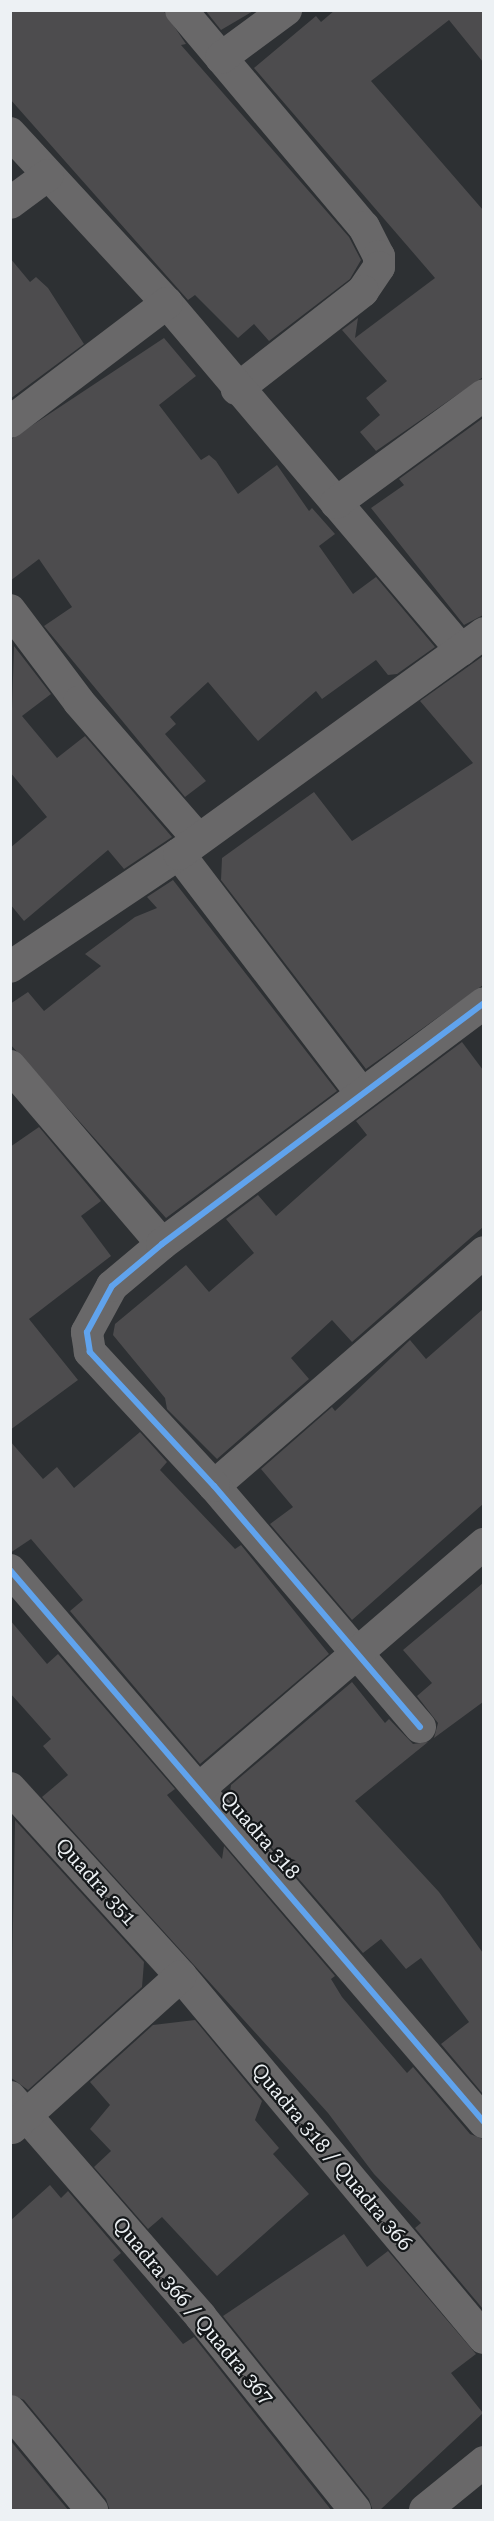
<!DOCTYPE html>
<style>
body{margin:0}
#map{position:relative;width:494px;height:2521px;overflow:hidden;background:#2d3033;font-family:"Roboto Serif",serif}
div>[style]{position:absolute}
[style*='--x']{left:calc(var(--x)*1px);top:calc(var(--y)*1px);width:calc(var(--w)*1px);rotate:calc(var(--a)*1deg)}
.building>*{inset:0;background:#4d4c4e}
.minor>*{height:32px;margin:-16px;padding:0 16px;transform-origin:16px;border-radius:16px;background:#696869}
.cycleway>*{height:6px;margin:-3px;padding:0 3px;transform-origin:3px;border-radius:3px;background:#60a3ed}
span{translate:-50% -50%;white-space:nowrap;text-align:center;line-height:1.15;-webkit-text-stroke:4.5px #15181a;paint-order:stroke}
.street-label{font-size:20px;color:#edf1f4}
.frame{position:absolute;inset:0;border:12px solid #edf1f4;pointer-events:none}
</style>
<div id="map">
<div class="building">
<i style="clip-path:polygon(10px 10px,163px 10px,186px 44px,181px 45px,349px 237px,361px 260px,350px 279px,269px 341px,254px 324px,238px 338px,195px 295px,188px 300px,10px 99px)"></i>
<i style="clip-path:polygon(205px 10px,255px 10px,221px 30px)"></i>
<i style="clip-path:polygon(335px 10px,483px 10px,483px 62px,449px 20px,371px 81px,483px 210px,483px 377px,376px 451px,360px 432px,380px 415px,366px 398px,387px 381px,342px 330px,358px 318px,355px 338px,435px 278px,254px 68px,316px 16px,321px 22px)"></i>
<i style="clip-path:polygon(10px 258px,30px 282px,36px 277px,48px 288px,84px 344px,10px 399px)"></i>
<i style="clip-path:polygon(164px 338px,196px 376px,159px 405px,201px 460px,209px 455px,216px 461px,238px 494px,277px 465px,309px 511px,312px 508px,335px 534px,319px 546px,353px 594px,376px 577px,435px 647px,397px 674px,388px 675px,376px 660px,322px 699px,316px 691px,258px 741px,208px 682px,170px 717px,176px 724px,165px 734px,206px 781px,185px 797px,44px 626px,72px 607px,39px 559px,10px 581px,10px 440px)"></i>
<i style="clip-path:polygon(483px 418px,483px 615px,464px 625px,371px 508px,404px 485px,399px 479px)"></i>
<i style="clip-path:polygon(14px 646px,51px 694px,22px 716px,57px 758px,85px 736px,172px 837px,124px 869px,108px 850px,24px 921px,10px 904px,10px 848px,47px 817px,10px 772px)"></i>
<i style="clip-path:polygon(483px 656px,483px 985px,366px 1069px,221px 880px,222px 858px,314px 792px,352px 841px,473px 763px,420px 701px)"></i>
<i style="clip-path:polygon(173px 880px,337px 1091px,166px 1218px,10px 1044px,10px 1004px,28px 992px,44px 1011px,101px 966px,85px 954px,135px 917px,157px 908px,147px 897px)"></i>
<i style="clip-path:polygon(462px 1042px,483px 1070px,483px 1227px,352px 1342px,332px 1320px,291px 1358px,309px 1379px,217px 1459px,167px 1409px,165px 1398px,113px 1335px,115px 1324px,186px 1265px,209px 1292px,254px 1253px,226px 1219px,258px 1195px,276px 1216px,367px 1135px,356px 1121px)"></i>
<i style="clip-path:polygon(39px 1127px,101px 1201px,81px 1216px,111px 1256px,29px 1319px,78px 1380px,10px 1430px,10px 1147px)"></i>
<i style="clip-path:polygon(483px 1309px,483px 1504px,352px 1620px,270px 1524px,293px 1507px,261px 1469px,332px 1407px,335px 1411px,410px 1340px,426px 1359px)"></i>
<i style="clip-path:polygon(140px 1432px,167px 1462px,160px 1470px,235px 1549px,241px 1545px,329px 1654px,200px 1764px,70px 1611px,83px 1600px,31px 1539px,10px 1553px,10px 1441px,43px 1479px,57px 1467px,74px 1488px)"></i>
<i style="clip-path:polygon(483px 1583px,483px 1702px,434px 1738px,438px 1723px,417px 1696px,432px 1683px,403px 1650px)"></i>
<i style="clip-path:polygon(10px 1620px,47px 1664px,58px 1654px,175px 1789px,167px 1795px,222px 1859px,224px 1846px,335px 1976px,331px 1979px,342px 1997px,407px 2073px,413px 2067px,470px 2134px,483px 2139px,483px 2309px,415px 2228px,421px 2223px,374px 2174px,328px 2113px,42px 1797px,68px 1775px,43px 1746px,51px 1739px,10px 1693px)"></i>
<i style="clip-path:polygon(352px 1682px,385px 1723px,389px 1719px,413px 1744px,428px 1742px,355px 1801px,439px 1892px,483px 1953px,483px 2094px,441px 2044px,469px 2022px,421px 1958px,406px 1969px,381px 1939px,363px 1953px,229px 1798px,231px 1785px)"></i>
<i style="clip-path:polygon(15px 1820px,144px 1962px,142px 1987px,28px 2090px,10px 2077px)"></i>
<i style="clip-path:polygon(195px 2020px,262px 2101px,255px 2120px,279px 2148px,273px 2154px,309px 2194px,217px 2276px,162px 2217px,148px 2229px,94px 2167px,111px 2151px,90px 2129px,110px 2105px,90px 2082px,153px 2025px)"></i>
<i style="clip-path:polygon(50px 2185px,61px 2198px,68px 2191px,121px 2253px,113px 2260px,183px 2344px,194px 2337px,332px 2511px,110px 2511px,106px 2499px,24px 2400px,10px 2394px,10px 2221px)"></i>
<i style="clip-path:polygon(344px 2234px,367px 2267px,388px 2251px,476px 2354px,451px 2373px,483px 2413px,379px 2511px,373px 2511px,369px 2499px,223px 2316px)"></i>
<i style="clip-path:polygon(10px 2440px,69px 2511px,10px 2511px)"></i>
</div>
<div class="minor">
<i style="--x:181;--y:10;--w:284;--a:49.9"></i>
<i style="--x:364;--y:227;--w:33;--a:63"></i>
<i style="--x:379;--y:256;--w:11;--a:90"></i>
<i style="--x:379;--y:267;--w:29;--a:124"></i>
<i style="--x:363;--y:291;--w:160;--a:142.1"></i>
<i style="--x:221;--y:58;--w:81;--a:-36.4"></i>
<i style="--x:10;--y:133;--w:231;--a:47.3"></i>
<i style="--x:167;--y:303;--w:455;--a:49.7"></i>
<i style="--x:10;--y:203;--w:47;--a:-36.4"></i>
<i style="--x:10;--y:422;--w:197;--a:-37.2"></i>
<i style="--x:336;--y:503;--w:183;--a:-36.1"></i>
<i style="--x:10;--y:610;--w:115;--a:53.1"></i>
<i style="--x:79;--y:702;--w:181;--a:49"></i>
<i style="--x:179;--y:854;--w:300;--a:52.7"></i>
<i style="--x:10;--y:967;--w:203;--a:-33.8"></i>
<i style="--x:179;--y:854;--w:377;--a:-35.9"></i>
<i style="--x:10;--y:1066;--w:234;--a:49.5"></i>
<i style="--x:214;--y:1486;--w:357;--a:-40.9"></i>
<i style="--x:10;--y:1570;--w:728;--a:49.35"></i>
<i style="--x:420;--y:1727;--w:317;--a:-130.5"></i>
<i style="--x:214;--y:1486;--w:183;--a:-132.8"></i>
<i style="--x:90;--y:1352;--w:20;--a:-99"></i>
<i style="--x:87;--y:1332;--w:52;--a:-61.5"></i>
<i style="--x:112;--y:1286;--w:65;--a:-40"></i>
<i style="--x:162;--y:1244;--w:402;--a:-36.8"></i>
<i style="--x:10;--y:1788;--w:254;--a:47.7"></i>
<i style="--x:181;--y:1976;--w:472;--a:50.1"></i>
<i style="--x:199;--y:1789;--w:376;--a:-40.7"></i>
<i style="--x:10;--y:2097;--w:291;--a:49"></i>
<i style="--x:201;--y:2317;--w:247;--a:51.4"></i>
<i style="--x:12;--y:2128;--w:227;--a:-42"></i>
<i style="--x:10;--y:2411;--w:129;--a:50.4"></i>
<i style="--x:425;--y:2510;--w:76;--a:-39.1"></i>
</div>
<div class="cycleway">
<i style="--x:10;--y:1570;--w:728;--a:49.35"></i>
<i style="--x:420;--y:1727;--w:317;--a:-130.5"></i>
<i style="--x:214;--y:1486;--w:183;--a:-132.8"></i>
<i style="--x:90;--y:1352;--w:20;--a:-99"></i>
<i style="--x:87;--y:1332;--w:52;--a:-61.5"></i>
<i style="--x:112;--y:1286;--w:65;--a:-40"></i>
<i style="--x:162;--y:1244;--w:402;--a:-36.8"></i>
</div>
<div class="street-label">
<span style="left:260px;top:1835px;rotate:49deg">Quadra 318</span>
<span style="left:96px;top:1882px;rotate:48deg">Quadra 351</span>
<span style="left:332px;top:2157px;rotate:50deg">Quadra 318 / Quadra 366</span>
<span style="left:193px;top:2311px;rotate:50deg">Quadra 366 / Quadra 367</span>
</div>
<div class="frame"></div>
</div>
